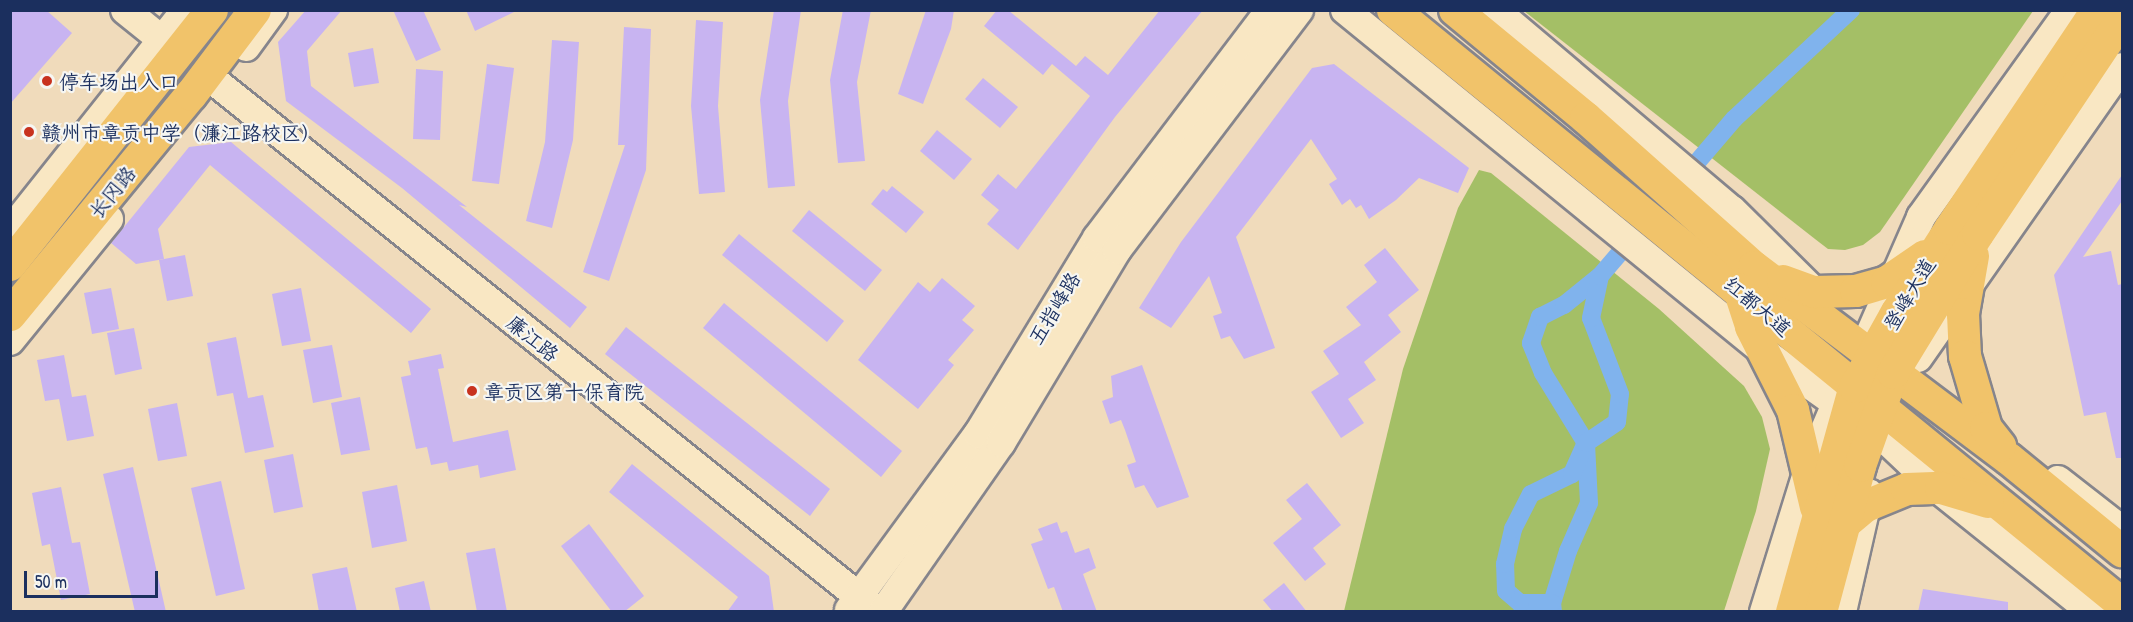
<!DOCTYPE html>
<meta charset="utf-8">
<style>
body{margin:0}
#map{position:relative;width:2133px;height:622px;overflow:hidden;background:#f0dbbb;font-family:"Patrick Hand","LXGW WenKai TC",sans-serif}
div>[style]{position:absolute}
[style*='--x']{left:calc(var(--x)*1px);top:calc(var(--y)*1px);width:calc(var(--w)*1px);rotate:calc(var(--a)*1deg)}
.green>*{inset:0;background:#a4bf66}
.canal>*{height:18px;margin:-9px;padding:0 9px;transform-origin:9px;border-radius:9px;background:#80b3ed}
.building>*{inset:0;background:#c8b4f1}
.roads{filter:drop-shadow(2px 0 #86858c) drop-shadow(-2px 0 #86858c) drop-shadow(0 2px #86858c) drop-shadow(0 -2px #86858c)}
.secondary>*{height:28px;margin:-14px;padding:0 14px;transform-origin:14px;border-radius:14px;background:#f9e7c3}
.primary>*{height:32px;margin:-16px;padding:0 16px;transform-origin:16px;border-radius:16px;background:#f1c36a}
.dots>*{width:16px;height:16px;translate:-50% -50%;box-sizing:border-box;border:3px solid #f6f6f2;border-radius:50%}
span{translate:-50% -50%;white-space:nowrap;text-align:center;line-height:1.15;-webkit-text-stroke:4.5px #f6f6f2;paint-order:stroke}
.poi-label{font-size:20px;color:#1b2f5e}
.left{translate:0 -50%;text-align:left}
.street-label{font-size:20px;color:#1b2f5e}
.frame{position:absolute;inset:0;border:12px solid #1b2f5e;pointer-events:none}
.scale{position:absolute;left:24px;top:571px;width:134px;height:27px;box-sizing:border-box;border:3px solid #1b2f5e;border-top:0;padding-left:8px;font-size:18px;line-height:21px;white-space:nowrap;color:#1b2f5e;-webkit-text-stroke:4px #f6f6f2;paint-order:stroke}
</style>
<div id="map">
<div class="green">
<i style="clip-path:polygon(1524px 11px,2033px 11px,1880px 232px,1863px 245px,1845px 250px,1828px 249px,1815px 239px)"></i>
<i style="clip-path:polygon(1479px 170px,1491px 173px,1659px 309px,1744px 386px,1762px 417px,1770px 449px,1756px 511px,1724px 611px,1344px 611px,1403px 369px,1458px 208px)"></i>
</div>
<div class="canal">
<i style="--x:1681;--y:181;--w:82;--a:-49.5"></i>
<i style="--x:1734;--y:119;--w:160;--a:-43"></i>
<i style="--x:1552;--y:603;--w:54;--a:-72.9"></i>
<i style="--x:1568;--y:551;--w:52;--a:-66.4"></i>
<i style="--x:1589;--y:503;--w:60;--a:-92.9"></i>
<i style="--x:1586;--y:443;--w:82;--a:-121.6"></i>
<i style="--x:1543;--y:373;--w:32;--a:-112"></i>
<i style="--x:1531;--y:343;--w:28;--a:-71"></i>
<i style="--x:1540;--y:317;--w:27;--a:-27"></i>
<i style="--x:1564;--y:305;--w:46;--a:-38.9"></i>
<i style="--x:1553;--y:612;--w:9;--a:-96"></i>
<i style="--x:1552;--y:603;--w:32;--a:180"></i>
<i style="--x:1520;--y:603;--w:18;--a:-139"></i>
<i style="--x:1506;--y:591;--w:27;--a:-92"></i>
<i style="--x:1505;--y:564;--w:36;--a:-77"></i>
<i style="--x:1513;--y:529;--w:39;--a:-63"></i>
<i style="--x:1531;--y:494;--w:46;--a:-26"></i>
<i style="--x:1572;--y:474;--w:34;--a:-66"></i>
<i style="--x:1586;--y:443;--w:37;--a:-34"></i>
<i style="--x:1617;--y:422;--w:28;--a:-84"></i>
<i style="--x:1620;--y:394;--w:81;--a:-110.9"></i>
<i style="--x:1591;--y:318;--w:43;--a:-77.9"></i>
<i style="--x:1600;--y:276;--w:55;--a:-49.4"></i>
</div>
<div class="building">
<i style="clip-path:polygon(10px 10px,46px 10px,72px 33px,10px 104px)"></i>
<i style="clip-path:polygon(306px 10px,342px 10px,307px 51px,311px 86px,467px 207px,459px 205px,587px 307px,570px 328px,402px 188px,286px 101px,278px 42px)"></i>
<i style="clip-path:polygon(393px 10px,423px 10px,441px 50px,416px 61px)"></i>
<i style="clip-path:polygon(466px 10px,518px 10px,475px 31px)"></i>
<i style="clip-path:polygon(774px 10px,801px 10px,788px 101px,795px 186px,768px 188px,760px 100px)"></i>
<i style="clip-path:polygon(843px 10px,871px 10px,857px 82px,865px 161px,838px 163px,830px 80px)"></i>
<i style="clip-path:polygon(926px 10px,954px 10px,951px 29px,923px 104px,898px 94px)"></i>
<i style="clip-path:polygon(997px 10px,1008px 10px,1076px 66px,1085px 56px,1108px 75px,1160px 10px,1203px 10px,1115px 117px,1018px 250px,987px 224px,999px 210px,981px 195px,998px 174px,1016px 189px,1090px 96px,1052px 64px,1043px 75px,984px 26px)"></i>
<i style="clip-path:polygon(696px 20px,723px 22px,718px 106px,725px 192px,699px 194px,691px 106px)"></i>
<i style="clip-path:polygon(624px 27px,651px 29px,646px 170px,609px 281px,583px 272px,625px 145px,618px 145px)"></i>
<i style="clip-path:polygon(552px 40px,579px 42px,573px 140px,552px 228px,526px 221px,545px 142px)"></i>
<i style="clip-path:polygon(373px 48px,379px 83px,354px 87px,348px 53px)"></i>
<i style="clip-path:polygon(487px 64px,514px 68px,499px 184px,472px 181px)"></i>
<i style="clip-path:polygon(1334px 64px,1469px 168px,1458px 193px,1419px 178px,1396px 200px,1369px 219px,1361px 205px,1356px 208px,1350px 199px,1342px 205px,1329px 184px,1337px 179px,1311px 139px,1236px 237px,1275px 348px,1244px 359px,1230px 336px,1221px 339px,1213px 316px,1222px 313px,1209px 276px,1171px 328px,1139px 308px,1181px 242px,1312px 68px)"></i>
<i style="clip-path:polygon(416px 69px,443px 71px,440px 140px,413px 139px)"></i>
<i style="clip-path:polygon(983px 78px,1018px 107px,1000px 128px,965px 99px)"></i>
<i style="clip-path:polygon(937px 130px,972px 159px,954px 180px,920px 151px)"></i>
<i style="clip-path:polygon(231px 142px,431px 309px,411px 333px,210px 165px,158px 229px,164px 259px,136px 264px,111px 243px,189px 147px)"></i>
<i style="clip-path:polygon(2122px 175px,2122px 201px,2083px 257px,2111px 251px,2118px 285px,2122px 284px,2122px 458px,2116px 458px,2106px 412px,2084px 416px,2054px 275px)"></i>
<i style="clip-path:polygon(892px 186px,924px 212px,906px 233px,871px 204px,883px 189px,887px 192px)"></i>
<i style="clip-path:polygon(809px 210px,882px 270px,865px 291px,792px 231px)"></i>
<i style="clip-path:polygon(739px 234px,844px 321px,827px 342px,722px 255px)"></i>
<i style="clip-path:polygon(1385px 248px,1419px 290px,1388px 315px,1401px 332px,1364px 362px,1376px 380px,1348px 399px,1364px 423px,1341px 438px,1311px 392px,1339px 374px,1323px 351px,1361px 325px,1346px 307px,1377px 282px,1364px 265px)"></i>
<i style="clip-path:polygon(185px 255px,193px 296px,167px 301px,159px 260px)"></i>
<i style="clip-path:polygon(942px 278px,975px 306px,962px 320px,974px 330px,948px 360px,954px 365px,918px 409px,858px 360px,918px 282px,930px 292px)"></i>
<i style="clip-path:polygon(111px 288px,119px 329px,92px 334px,84px 293px)"></i>
<i style="clip-path:polygon(301px 288px,311px 341px,282px 346px,272px 294px)"></i>
<i style="clip-path:polygon(724px 303px,902px 451px,881px 477px,703px 328px)"></i>
<i style="clip-path:polygon(626px 327px,830px 489px,810px 516px,605px 354px)"></i>
<i style="clip-path:polygon(134px 328px,142px 369px,115px 375px,107px 333px)"></i>
<i style="clip-path:polygon(236px 337px,248px 398px,263px 395px,274px 447px,245px 453px,233px 393px,217px 396px,207px 343px)"></i>
<i style="clip-path:polygon(332px 345px,342px 397px,313px 403px,303px 350px)"></i>
<i style="clip-path:polygon(441px 354px,444px 368px,438px 369px,453px 442px,508px 430px,516px 470px,480px 478px,478px 465px,449px 471px,447px 462px,431px 465px,427px 447px,416px 449px,401px 377px,411px 375px,408px 361px)"></i>
<i style="clip-path:polygon(64px 355px,72px 397px,86px 395px,94px 436px,67px 441px,59px 399px,45px 401px,37px 360px)"></i>
<i style="clip-path:polygon(1142px 365px,1189px 497px,1157px 508px,1144px 485px,1135px 488px,1127px 465px,1136px 462px,1125px 430px,1121px 420px,1110px 424px,1102px 401px,1113px 397px,1111px 376px)"></i>
<i style="clip-path:polygon(360px 397px,370px 450px,341px 455px,331px 403px)"></i>
<i style="clip-path:polygon(177px 403px,187px 456px,158px 461px,148px 409px)"></i>
<i style="clip-path:polygon(293px 454px,303px 507px,274px 513px,264px 460px)"></i>
<i style="clip-path:polygon(632px 464px,769px 576px,774px 612px,727px 612px,738px 597px,609px 492px)"></i>
<i style="clip-path:polygon(133px 467px,166px 612px,135px 612px,103px 474px)"></i>
<i style="clip-path:polygon(221px 481px,245px 589px,216px 596px,191px 488px)"></i>
<i style="clip-path:polygon(1307px 483px,1341px 525px,1313px 548px,1326px 564px,1305px 581px,1273px 543px,1302px 519px,1286px 500px)"></i>
<i style="clip-path:polygon(397px 485px,407px 541px,372px 548px,362px 492px)"></i>
<i style="clip-path:polygon(61px 487px,72px 543px,80px 542px,90px 594px,61px 600px,50px 544px,42px 546px,32px 493px)"></i>
<i style="clip-path:polygon(1057px 522px,1061px 533px,1067px 531px,1075px 553px,1089px 548px,1096px 568px,1083px 574px,1097px 612px,1063px 612px,1054px 587px,1048px 589px,1031px 544px,1043px 540px,1038px 529px)"></i>
<i style="clip-path:polygon(589px 524px,644px 596px,624px 612px,612px 612px,561px 546px)"></i>
<i style="clip-path:polygon(495px 548px,507px 612px,477px 612px,466px 553px)"></i>
<i style="clip-path:polygon(347px 567px,357px 612px,319px 612px,312px 574px)"></i>
<i style="clip-path:polygon(424px 581px,431px 612px,400px 612px,395px 588px)"></i>
<i style="clip-path:polygon(1284px 583px,1307px 612px,1273px 612px,1263px 600px)"></i>
<i style="clip-path:polygon(1923px 589px,2008px 602px,2008px 612px,1918px 612px)"></i>
</div>
<div class="roads">
<div class="secondary">
<i style="--x:125;--y:10;--w:46;--a:38.9"></i>
<i style="--x:1345;--y:10;--w:546;--a:39.2"></i>
<i style="--x:1768;--y:355;--w:140;--a:35.4"></i>
<i style="--x:1882;--y:436;--w:76;--a:43.4"></i>
<i style="--x:1937;--y:488;--w:198;--a:38.7"></i>
<i style="--x:1495;--y:10;--w:310;--a:40.2"></i>
<i style="--x:1732;--y:210;--w:120;--a:44.7"></i>
<i style="--x:246;--y:47;--w:46;--a:-53.9"></i>
<i style="--x:218;--y:84;--w:845;--a:38.66"></i>
<i style="--x:10;--y:231;--w:283;--a:-51.5"></i>
<i style="--x:10;--y:341;--w:157;--a:-50.9"></i>
<i style="--x:1863;--y:350;--w:145;--a:-66.4"></i>
<i style="--x:1921;--y:217;--w:255;--a:-54.3"></i>
<i style="--x:1918;--y:358;--w:355;--a:-55"></i>
<i style="--x:2058;--y:480;--w:81;--a:38"></i>
<i style="--x:849;--y:610;--w:218;--a:-53.8"></i>
<i style="--x:978;--y:434;--w:229;--a:-58.7"></i>
<i style="--x:1097;--y:238;--w:286;--a:-52.8"></i>
<i style="--x:883;--y:612;--w:206;--a:-55.1"></i>
<i style="--x:1001;--y:443;--w:225;--a:-59"></i>
<i style="--x:1117;--y:250;--w:301;--a:-52.8"></i>
<i style="--x:1764;--y:612;--w:152;--a:-72.8"></i>
<i style="--x:1809;--y:467;--w:89;--a:-66.9"></i>
<i style="--x:1842;--y:612;--w:122;--a:-77.2"></i>
</div>
<div class="primary">
<i style="--x:1393;--y:10;--w:940;--a:39.17"></i>
<i style="--x:1455;--y:10;--w:170;--a:39.5"></i>
<i style="--x:1586;--y:118;--w:225;--a:41.6"></i>
<i style="--x:1754;--y:267;--w:319;--a:37"></i>
<i style="--x:2009;--y:459;--w:146;--a:39.2"></i>
<i style="--x:1973;--y:256;--w:59;--a:99.8"></i>
<i style="--x:1963;--y:314;--w:42;--a:87.3"></i>
<i style="--x:1965;--y:356;--w:75;--a:73.7"></i>
<i style="--x:1986;--y:428;--w:23;--a:52"></i>
<i style="--x:10;--y:265;--w:325;--a:-51.6"></i>
<i style="--x:1783;--y:281;--w:33;--a:20"></i>
<i style="--x:1814;--y:292;--w:42;--a:-1.4"></i>
<i style="--x:1856;--y:291;--w:32;--a:-16"></i>
<i style="--x:1887;--y:282;--w:46;--a:-34.4"></i>
<i style="--x:1739;--y:289;--w:40;--a:72"></i>
<i style="--x:1751;--y:327;--w:93;--a:63.2"></i>
<i style="--x:1793;--y:410;--w:100;--a:76.7"></i>
<i style="--x:10;--y:315;--w:285;--a:-50.6"></i>
<i style="--x:191;--y:95;--w:106;--a:-53"></i>
<i style="--x:1843;--y:525;--w:30;--a:-40"></i>
<i style="--x:1866;--y:506;--w:44;--a:-22.5"></i>
<i style="--x:1907;--y:489;--w:34;--a:-2"></i>
<i style="--x:1941;--y:488;--w:49;--a:16.6"></i>
<i style="--x:1792;--y:612;--w:234;--a:-74.4"></i>
<i style="--x:1855;--y:387;--w:86;--a:-60.8"></i>
<i style="--x:1897;--y:312;--w:98;--a:-57.4"></i>
<i style="--x:1950;--y:229;--w:264;--a:-56.1"></i>
<i style="--x:1821;--y:612;--w:151;--a:-75"></i>
<i style="--x:1860;--y:466;--w:99;--a:-70.5"></i>
<i style="--x:1893;--y:373;--w:163;--a:-58.6"></i>
<i style="--x:1978;--y:234;--w:259;--a:-56.2"></i>
</div>
</div>
<div class="dots">
<i style="left:47px;top:81px;background:#c8321e"></i>
<i style="left:29px;top:132px;background:#c8321e"></i>
<i style="left:472px;top:391px;background:#c8321e"></i>
</div>
<div class="poi-label">
<span class="left" style="left:59px;top:81px">停车场出入口</span>
<span class="left" style="left:41px;top:132px">赣州市章贡中学（濂江路校区）</span>
<span class="left" style="left:484px;top:391px">章贡区第十保育院</span>
</div>
<div class="street-label">
<span style="left:112px;top:192px;rotate:-51deg">长冈路</span>
<span style="left:1909px;top:294px;rotate:-59deg">登峰大道</span>
<span style="left:1758px;top:306px;rotate:40deg">红都大道</span>
<span style="left:1054px;top:308px;rotate:-59deg">五指峰路</span>
<span style="left:533px;top:338px;rotate:39deg">廉江路</span>
</div>
<div class="frame"></div>
<div class="scale">50 m</div>
</div>
